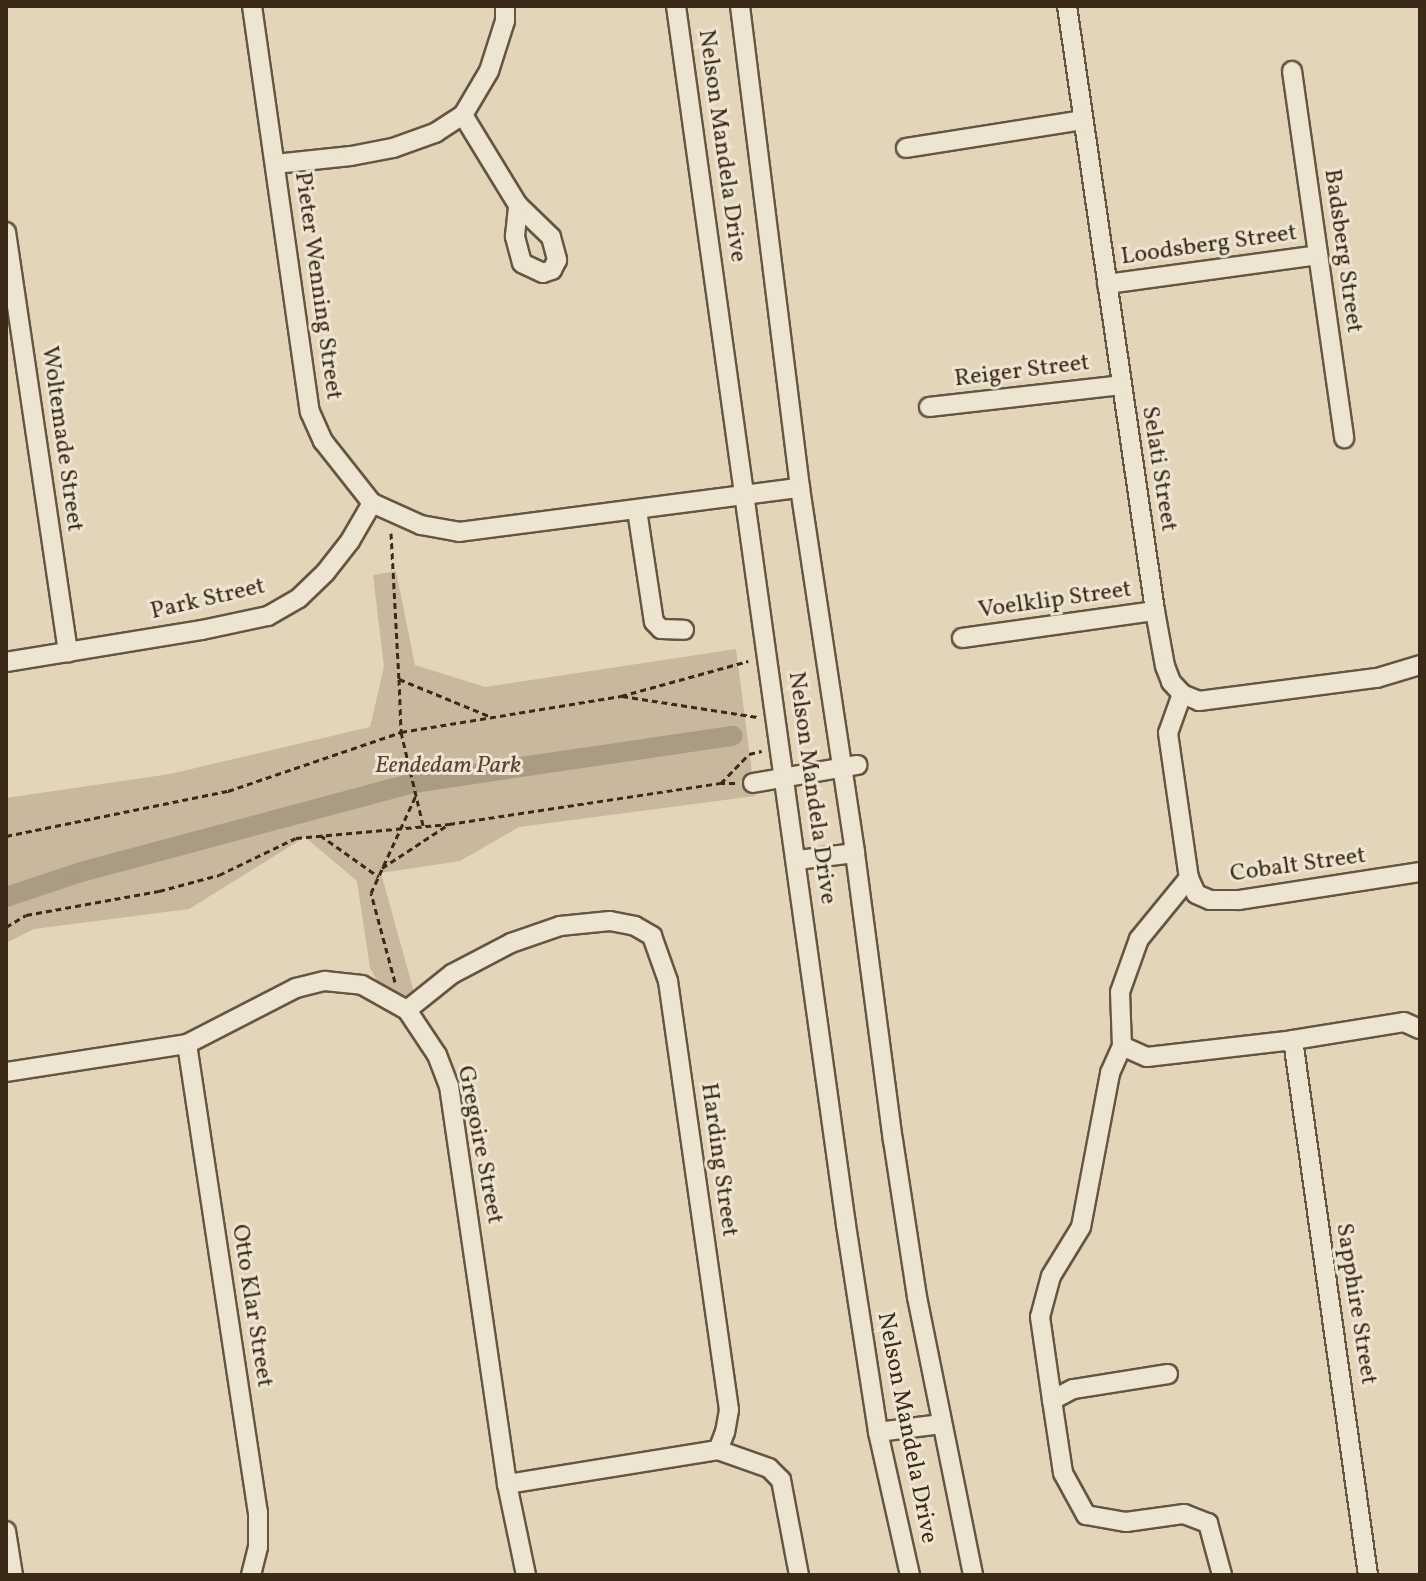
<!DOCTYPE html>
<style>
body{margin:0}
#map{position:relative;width:1426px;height:1581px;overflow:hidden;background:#e3d5ba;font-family:Vollkorn,serif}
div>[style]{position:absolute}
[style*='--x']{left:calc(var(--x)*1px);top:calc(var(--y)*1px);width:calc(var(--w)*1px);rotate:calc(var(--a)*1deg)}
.green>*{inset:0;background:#c7b89e}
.canal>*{height:20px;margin:-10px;padding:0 10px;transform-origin:10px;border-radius:10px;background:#aa9b83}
.path>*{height:3px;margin-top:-1.5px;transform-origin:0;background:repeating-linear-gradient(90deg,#3c2a18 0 6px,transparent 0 10px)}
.roads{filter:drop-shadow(2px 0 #665540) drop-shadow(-2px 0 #665540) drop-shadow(0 2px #665540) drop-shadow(0 -2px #665540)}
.minor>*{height:18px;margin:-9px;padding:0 9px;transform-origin:9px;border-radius:9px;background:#ede4d2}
span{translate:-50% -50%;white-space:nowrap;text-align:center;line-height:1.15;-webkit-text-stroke:6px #ede4d2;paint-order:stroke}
.street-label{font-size:24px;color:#3c2a18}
.park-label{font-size:24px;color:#584633;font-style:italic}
.frame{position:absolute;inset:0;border:8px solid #3c2a18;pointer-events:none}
</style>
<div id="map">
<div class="green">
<i style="clip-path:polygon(396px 571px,415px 665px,485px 687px,736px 649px,755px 796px,519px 827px,460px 861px,381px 873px,415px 996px,390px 1003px,370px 968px,357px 881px,305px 837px,189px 909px,34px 929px,6px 943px,6px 798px,170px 774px,370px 727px,384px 667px,373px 575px)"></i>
</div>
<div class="canal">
<i style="--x:6;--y:897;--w:79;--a:-18.4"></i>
<i style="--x:81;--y:872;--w:344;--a:-15"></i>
<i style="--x:413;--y:783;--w:323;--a:-8.4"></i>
</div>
<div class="path">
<i style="--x:391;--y:533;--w:146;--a:86.9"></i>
<i style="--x:399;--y:679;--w:97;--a:22.3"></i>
<i style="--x:399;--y:679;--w:53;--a:87.8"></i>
<i style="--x:401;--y:732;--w:96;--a:76.7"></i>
<i style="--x:622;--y:696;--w:137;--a:8.8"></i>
<i style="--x:735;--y:783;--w:14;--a:180"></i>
<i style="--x:721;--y:783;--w:40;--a:-46"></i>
<i style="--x:749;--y:754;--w:13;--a:-13"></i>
<i style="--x:320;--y:835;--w:72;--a:35.4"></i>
<i style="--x:6;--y:836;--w:227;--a:-11.5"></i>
<i style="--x:228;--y:791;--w:183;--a:-18.8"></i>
<i style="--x:401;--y:732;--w:223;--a:-9.3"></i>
<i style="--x:621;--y:696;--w:132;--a:-15.4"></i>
<i style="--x:382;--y:868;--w:77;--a:-33.3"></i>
<i style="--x:6;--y:927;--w:23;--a:-31"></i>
<i style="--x:26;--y:915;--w:135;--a:-10.2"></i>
<i style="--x:159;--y:891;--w:62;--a:-14.9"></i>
<i style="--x:219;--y:875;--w:85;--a:-25.7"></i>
<i style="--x:296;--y:838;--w:154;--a:-5.2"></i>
<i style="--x:449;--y:824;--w:275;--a:-8.6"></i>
<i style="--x:395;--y:982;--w:92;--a:-105.1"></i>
<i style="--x:371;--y:893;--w:108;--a:-65.3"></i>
</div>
<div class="roads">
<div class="minor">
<i style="--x:252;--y:6;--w:410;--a:81.9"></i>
<i style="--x:310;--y:412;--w:32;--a:66"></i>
<i style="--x:323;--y:441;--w:79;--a:51.7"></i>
<i style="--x:372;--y:503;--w:54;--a:24.2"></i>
<i style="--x:421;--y:525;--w:39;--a:10"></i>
<i style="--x:459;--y:532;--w:344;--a:-7.4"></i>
<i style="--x:676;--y:6;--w:1231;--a:82.06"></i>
<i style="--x:846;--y:1225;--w:209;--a:81.2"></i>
<i style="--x:878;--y:1432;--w:147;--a:77.4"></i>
<i style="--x:740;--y:6;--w:486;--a:82.9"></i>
<i style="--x:800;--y:488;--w:369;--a:81.4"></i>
<i style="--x:855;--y:853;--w:290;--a:82.5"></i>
<i style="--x:893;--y:1140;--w:159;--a:81.3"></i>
<i style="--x:917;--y:1297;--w:284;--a:78.6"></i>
<i style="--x:1067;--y:6;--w:611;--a:81.72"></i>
<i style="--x:1155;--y:611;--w:56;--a:79.7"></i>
<i style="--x:1165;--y:666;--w:17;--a:69"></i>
<i style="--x:1171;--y:682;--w:16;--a:47"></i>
<i style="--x:1182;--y:694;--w:18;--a:22"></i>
<i style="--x:1199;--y:701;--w:179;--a:-7.4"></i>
<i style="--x:1377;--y:678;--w:45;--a:-16.8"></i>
<i style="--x:1292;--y:71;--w:371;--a:81.9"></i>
<i style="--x:463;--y:115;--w:105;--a:58.6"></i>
<i style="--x:518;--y:205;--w:46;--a:44.1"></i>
<i style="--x:551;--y:237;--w:24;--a:75"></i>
<i style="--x:557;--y:260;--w:11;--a:117"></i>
<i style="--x:552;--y:270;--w:9;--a:162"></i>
<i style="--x:543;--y:273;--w:23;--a:-155"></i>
<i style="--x:522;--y:263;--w:28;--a:-105"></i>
<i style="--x:515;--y:236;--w:31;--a:-84"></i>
<i style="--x:906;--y:148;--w:179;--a:-9"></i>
<i style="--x:275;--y:164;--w:76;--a:-6"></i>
<i style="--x:351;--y:156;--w:43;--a:-10.8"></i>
<i style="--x:393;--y:148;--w:45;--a:-19.7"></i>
<i style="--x:435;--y:133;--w:33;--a:-33"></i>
<i style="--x:463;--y:115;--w:51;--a:-59.4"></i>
<i style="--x:489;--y:71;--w:52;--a:-72.3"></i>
<i style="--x:505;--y:21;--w:15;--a:-90"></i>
<i style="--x:6;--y:232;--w:425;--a:81.6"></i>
<i style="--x:1107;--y:284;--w:213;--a:-7.8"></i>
<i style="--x:929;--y:407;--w:193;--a:-6.5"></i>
<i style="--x:637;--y:510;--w:113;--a:81.4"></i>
<i style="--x:654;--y:622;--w:10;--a:45"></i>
<i style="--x:661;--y:629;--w:23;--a:2"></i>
<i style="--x:962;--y:638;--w:195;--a:-8"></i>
<i style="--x:6;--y:662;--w:199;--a:-9.3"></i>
<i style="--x:202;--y:630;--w:67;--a:-12"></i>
<i style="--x:268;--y:616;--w:36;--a:-30"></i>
<i style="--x:299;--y:598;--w:36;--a:-44"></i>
<i style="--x:325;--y:573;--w:41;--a:-52"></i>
<i style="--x:350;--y:541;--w:44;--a:-59.9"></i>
<i style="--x:1182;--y:694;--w:41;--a:109.7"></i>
<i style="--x:1168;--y:733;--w:147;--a:81.8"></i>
<i style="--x:1189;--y:878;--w:17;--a:66"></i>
<i style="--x:1196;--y:894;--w:15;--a:23"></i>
<i style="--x:1210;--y:900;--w:29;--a:0"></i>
<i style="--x:1239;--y:900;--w:183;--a:-8.8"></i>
<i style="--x:753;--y:783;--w:106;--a:-9.8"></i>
<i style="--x:797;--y:860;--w:58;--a:-6.9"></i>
<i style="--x:407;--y:1010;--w:58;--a:-38.7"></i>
<i style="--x:452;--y:974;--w:67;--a:-27.7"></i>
<i style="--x:511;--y:943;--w:52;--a:-19.1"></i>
<i style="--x:560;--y:926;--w:50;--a:-5.7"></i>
<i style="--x:610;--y:921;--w:25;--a:11"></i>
<i style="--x:635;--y:926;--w:20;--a:30"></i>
<i style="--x:652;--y:936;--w:48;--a:70.4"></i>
<i style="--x:668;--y:981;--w:433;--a:81.9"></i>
<i style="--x:729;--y:1410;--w:22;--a:100"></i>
<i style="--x:725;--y:1432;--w:19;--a:111"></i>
<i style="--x:718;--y:1450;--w:214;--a:170.8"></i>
<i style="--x:1293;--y:1040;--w:540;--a:82.02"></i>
<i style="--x:187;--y:1044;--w:473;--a:81.4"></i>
<i style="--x:258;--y:1512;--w:35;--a:90"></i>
<i style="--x:258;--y:1547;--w:29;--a:104"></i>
<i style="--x:1122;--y:1046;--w:27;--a:24"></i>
<i style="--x:1147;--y:1057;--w:147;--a:-6.6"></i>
<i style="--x:1293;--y:1040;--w:112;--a:-9.2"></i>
<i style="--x:1404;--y:1022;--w:17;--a:24"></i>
<i style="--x:6;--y:1072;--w:183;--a:-8.8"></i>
<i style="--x:187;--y:1044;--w:123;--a:-27.2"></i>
<i style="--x:296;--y:988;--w:30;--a:-14"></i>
<i style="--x:325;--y:981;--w:37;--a:6"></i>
<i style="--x:362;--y:985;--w:51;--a:29.1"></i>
<i style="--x:407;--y:1010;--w:54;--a:56.3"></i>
<i style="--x:437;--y:1055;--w:33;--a:69"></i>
<i style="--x:449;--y:1086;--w:402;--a:81.7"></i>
<i style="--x:507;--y:1484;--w:93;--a:78.2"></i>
<i style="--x:1168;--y:1374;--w:96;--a:171"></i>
<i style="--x:1073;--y:1389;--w:24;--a:152"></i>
<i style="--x:1052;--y:1400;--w:74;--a:81.4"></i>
<i style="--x:1063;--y:1473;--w:48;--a:61.3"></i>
<i style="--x:1086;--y:1515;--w:41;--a:9.9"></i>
<i style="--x:1126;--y:1522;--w:59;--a:-7.9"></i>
<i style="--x:1184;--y:1514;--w:26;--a:21"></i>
<i style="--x:1208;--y:1523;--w:54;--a:74.9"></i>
<i style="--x:1052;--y:1400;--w:84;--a:-98.2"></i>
<i style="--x:1040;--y:1317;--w:42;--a:-75"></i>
<i style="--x:1051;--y:1276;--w:57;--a:-58.5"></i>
<i style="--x:1081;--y:1227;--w:157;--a:-79.3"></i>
<i style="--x:1110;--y:1073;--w:30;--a:-66"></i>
<i style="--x:1122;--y:1046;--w:54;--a:-92.1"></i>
<i style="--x:1120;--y:992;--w:56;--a:-70.3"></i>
<i style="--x:1139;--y:939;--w:79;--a:-50.7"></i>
<i style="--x:878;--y:1432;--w:64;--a:-7.2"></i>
<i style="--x:718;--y:1450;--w:54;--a:19.4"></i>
<i style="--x:769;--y:1468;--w:17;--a:45"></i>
<i style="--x:781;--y:1480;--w:97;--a:79.3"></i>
<i style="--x:6;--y:1531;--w:45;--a:81"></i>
</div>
</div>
<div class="street-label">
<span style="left:721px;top:146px;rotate:82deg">Nelson Mandela Drive</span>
<span style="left:1209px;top:246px;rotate:-8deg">Loodsberg Street</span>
<span style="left:1342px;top:251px;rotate:82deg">Badsberg Street</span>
<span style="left:317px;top:286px;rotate:82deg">Pieter Wenning Street</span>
<span style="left:1022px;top:372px;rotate:-7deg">Reiger Street</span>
<span style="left:61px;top:439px;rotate:82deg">Woltemade Street</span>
<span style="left:1158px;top:469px;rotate:81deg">Selati Street</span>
<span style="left:208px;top:600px;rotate:-13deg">Park Street</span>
<span style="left:1055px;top:601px;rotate:-8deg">Voelklip Street</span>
<span style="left:811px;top:788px;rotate:82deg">Nelson Mandela Drive</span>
<span style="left:1298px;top:866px;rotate:-8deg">Cobalt Street</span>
<span style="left:479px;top:1145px;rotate:79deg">Gregoire Street</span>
<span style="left:718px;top:1160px;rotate:82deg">Harding Street</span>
<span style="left:1355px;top:1304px;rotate:81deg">Sapphire Street</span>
<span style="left:251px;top:1306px;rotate:81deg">Otto Klar Street</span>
<span style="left:906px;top:1428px;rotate:79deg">Nelson Mandela Drive</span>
</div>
<div class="park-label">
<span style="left:448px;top:767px">Eendedam Park</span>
</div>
<div class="frame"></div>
</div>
